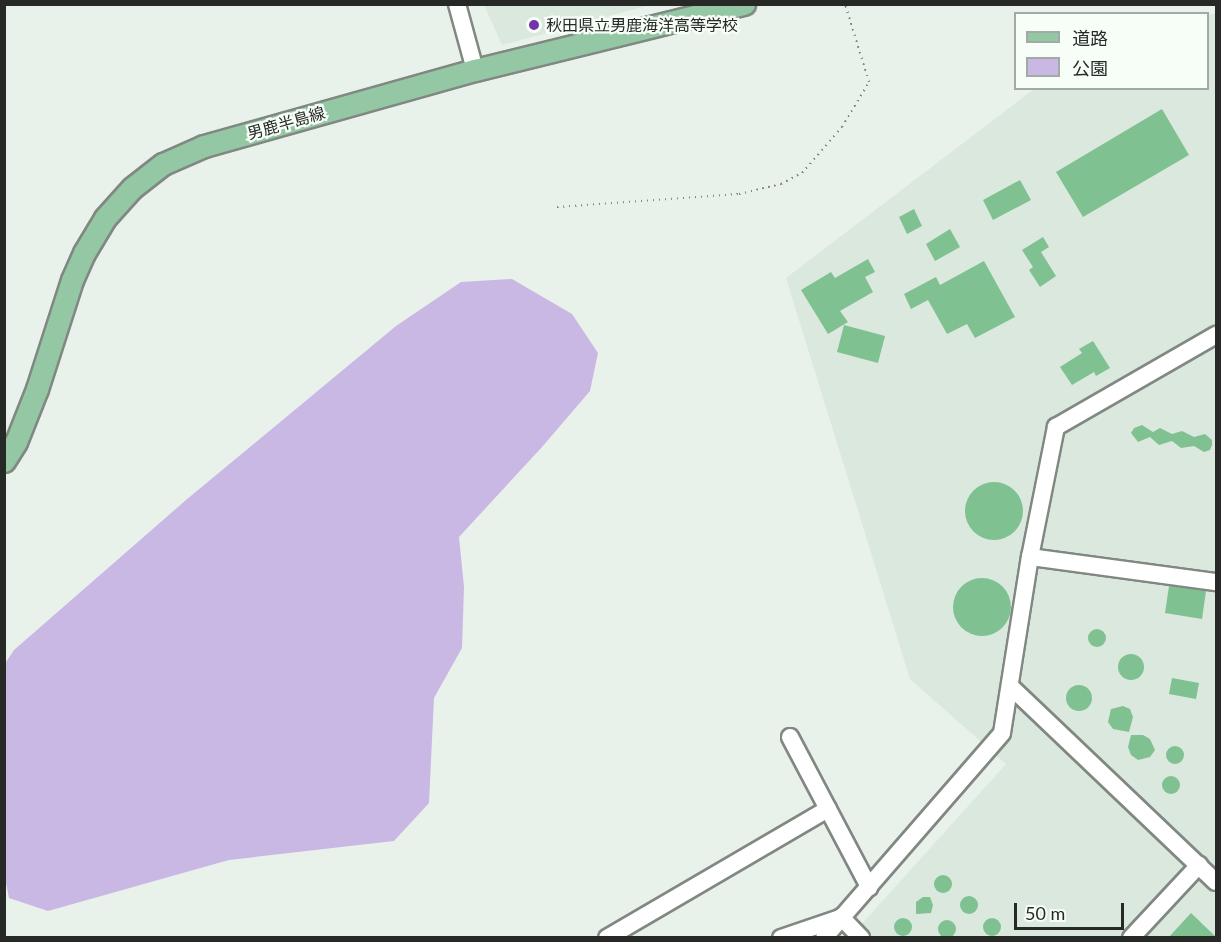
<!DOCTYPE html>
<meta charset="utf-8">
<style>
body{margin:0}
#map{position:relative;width:1221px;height:942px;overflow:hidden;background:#e9f1eb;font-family:Lato,"Noto Sans JP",sans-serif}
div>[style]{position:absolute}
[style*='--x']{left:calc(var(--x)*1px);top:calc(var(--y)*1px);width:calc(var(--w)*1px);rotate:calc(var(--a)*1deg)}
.built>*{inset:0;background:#dae8dd}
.green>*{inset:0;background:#cab8e4}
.building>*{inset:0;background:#80c191}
.round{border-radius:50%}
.path>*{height:2px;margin-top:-1px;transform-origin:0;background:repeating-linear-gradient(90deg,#828883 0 1.5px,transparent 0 6px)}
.roads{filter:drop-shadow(2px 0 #818882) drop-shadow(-2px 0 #818882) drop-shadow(0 2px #818882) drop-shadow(0 -2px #818882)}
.minor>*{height:16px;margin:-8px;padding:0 8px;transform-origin:8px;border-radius:8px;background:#fff}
.major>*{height:21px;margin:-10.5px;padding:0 10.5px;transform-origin:10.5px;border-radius:10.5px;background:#94c8a5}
.dots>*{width:16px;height:16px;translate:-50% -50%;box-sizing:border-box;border:3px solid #f7fef8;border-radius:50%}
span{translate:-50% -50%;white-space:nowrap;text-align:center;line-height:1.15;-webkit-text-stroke:4.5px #f7fef8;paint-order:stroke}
.poi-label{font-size:16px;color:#262926}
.left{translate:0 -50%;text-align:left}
.street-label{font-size:16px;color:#262926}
.frame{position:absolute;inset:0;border:6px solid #262926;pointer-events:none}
.legend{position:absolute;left:1014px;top:12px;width:195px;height:78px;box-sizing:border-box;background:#f7fef8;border:2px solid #a3a9a4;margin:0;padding:8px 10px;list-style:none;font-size:18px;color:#262926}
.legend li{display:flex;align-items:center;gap:12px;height:30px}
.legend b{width:30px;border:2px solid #a3a9a4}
.scale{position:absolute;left:1014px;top:903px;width:110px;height:27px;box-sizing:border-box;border:3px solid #262926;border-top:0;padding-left:8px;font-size:18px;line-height:21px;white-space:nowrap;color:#262926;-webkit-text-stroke:4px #f7fef8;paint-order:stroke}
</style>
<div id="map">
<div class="built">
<i style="clip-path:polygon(484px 5px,650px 5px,502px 45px)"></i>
<i style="clip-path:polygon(1208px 14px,1216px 14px,1216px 937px,850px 937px,1006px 764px,910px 679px,786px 278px,1034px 89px,1208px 88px)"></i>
</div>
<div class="green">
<i style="clip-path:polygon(512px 279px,572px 314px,598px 353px,590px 391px,542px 447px,459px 537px,464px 587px,462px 648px,434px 698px,429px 803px,394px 841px,229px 860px,48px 911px,9px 898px,4px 873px,4px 665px,14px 650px,186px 500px,396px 326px,461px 282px)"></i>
</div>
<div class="building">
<i style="clip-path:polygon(1162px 109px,1189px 155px,1083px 217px,1056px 172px)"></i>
<i style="clip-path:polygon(1020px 180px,1031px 200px,993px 220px,983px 200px)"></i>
<i style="clip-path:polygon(914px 209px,922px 226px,907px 234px,899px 217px)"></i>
<i style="clip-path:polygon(950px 229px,960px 247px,935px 261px,926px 244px)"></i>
<i style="clip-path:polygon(1043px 237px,1049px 247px,1041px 252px,1056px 276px,1040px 287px,1029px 270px,1033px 267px,1022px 250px)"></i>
<i style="clip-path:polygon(868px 259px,875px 272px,865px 277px,873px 292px,840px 311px,848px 322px,828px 334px,801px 290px,831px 272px,835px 278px)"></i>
<i style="clip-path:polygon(984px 261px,1015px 317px,975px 338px,967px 324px,947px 334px,928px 300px,911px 309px,904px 294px,936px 277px,940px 285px)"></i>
<i style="clip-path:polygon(844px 325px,885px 336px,878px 363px,837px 352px)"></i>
<i style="clip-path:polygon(1093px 341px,1110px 368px,1096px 376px,1094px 372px,1072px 385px,1060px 367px,1082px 353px,1079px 349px)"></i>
<i style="clip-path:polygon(1142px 425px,1153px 432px,1160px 428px,1172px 434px,1182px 431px,1194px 437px,1205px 434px,1212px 440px,1212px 445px,1210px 450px,1204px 452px,1194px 446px,1181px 448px,1172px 441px,1159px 445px,1150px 437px,1138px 442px,1131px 433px,1134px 428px)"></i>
<i class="round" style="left:965px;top:482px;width:58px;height:58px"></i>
<i class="round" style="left:953px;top:578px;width:58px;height:58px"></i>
<i style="clip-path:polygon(1169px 586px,1206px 591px,1202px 619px,1165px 613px)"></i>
<i class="round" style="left:1088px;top:629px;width:18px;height:18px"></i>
<i class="round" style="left:1118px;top:654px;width:26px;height:26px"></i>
<i style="clip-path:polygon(1172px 678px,1199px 683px,1196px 699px,1169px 694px)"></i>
<i class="round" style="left:1066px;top:685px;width:26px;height:26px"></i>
<i style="clip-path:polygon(1123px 706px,1130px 709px,1133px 717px,1129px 732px,1113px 729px,1108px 722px,1111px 709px)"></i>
<i style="clip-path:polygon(1131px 735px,1143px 735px,1150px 739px,1155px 750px,1150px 757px,1138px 760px,1131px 755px,1128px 747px)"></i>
<i class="round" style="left:1166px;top:746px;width:18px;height:18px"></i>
<i class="round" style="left:1162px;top:776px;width:18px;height:18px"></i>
<i class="round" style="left:934px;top:875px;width:18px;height:18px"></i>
<i class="round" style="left:960px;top:896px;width:18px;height:18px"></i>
<i style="clip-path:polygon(923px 897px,930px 897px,933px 905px,931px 913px,916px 914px,916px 902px)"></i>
<i style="clip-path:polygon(1191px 913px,1216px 937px,1216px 938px,1168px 938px)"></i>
<i class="round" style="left:894px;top:918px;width:18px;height:18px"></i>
<i class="round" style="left:983px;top:918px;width:18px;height:18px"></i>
<i class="round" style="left:938px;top:920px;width:18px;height:18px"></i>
</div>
<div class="path">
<i style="--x:557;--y:207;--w:182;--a:-4.1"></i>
<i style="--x:739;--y:194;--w:43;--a:-13.4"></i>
<i style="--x:781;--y:184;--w:24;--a:-28"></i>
<i style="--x:802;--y:173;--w:61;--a:-49"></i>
<i style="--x:842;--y:127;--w:52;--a:-59"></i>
<i style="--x:869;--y:82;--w:82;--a:-107.1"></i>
</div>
<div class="roads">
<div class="minor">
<i style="--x:457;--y:4;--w:68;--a:74.7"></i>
<i style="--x:1030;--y:557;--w:188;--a:7.7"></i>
<i style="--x:1010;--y:686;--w:284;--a:43.6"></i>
<i style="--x:790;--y:737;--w:170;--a:62.2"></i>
<i style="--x:841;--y:917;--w:29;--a:46"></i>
<i style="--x:607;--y:938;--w:256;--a:-30.3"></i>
<i style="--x:781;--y:938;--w:62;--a:-18.7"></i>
<i style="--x:824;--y:938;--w:271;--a:-49"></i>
<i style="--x:1002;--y:733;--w:178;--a:-81"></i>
<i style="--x:1030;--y:557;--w:133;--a:-78.7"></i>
<i style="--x:1056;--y:427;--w:185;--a:-29.9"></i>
<i style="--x:1131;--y:938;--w:100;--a:-47"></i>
</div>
<div class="major">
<i style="--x:4;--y:461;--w:22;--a:-58"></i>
<i style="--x:16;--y:442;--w:57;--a:-68.4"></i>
<i style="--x:37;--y:389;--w:114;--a:-72.2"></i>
<i style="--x:72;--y:280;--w:30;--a:-66"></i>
<i style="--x:84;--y:253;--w:41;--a:-59"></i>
<i style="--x:105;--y:218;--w:40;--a:-48"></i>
<i style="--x:132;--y:188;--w:39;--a:-38"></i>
<i style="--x:163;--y:164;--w:45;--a:-23.7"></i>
<i style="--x:204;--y:146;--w:281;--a:-15.7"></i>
<i style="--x:475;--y:70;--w:277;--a:-13.8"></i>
</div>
</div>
<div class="dots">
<i style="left:534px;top:25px;background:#7135ab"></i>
</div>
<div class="poi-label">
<span class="left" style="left:546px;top:25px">秋田県立男鹿海洋高等学校</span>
</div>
<div class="street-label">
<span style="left:286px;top:123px;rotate:-16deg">男鹿半島線</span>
</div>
<div class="frame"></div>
<ul class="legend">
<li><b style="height:8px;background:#94c8a5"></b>道路</li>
<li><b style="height:16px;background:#cab8e4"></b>公園</li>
</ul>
<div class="scale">50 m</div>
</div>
